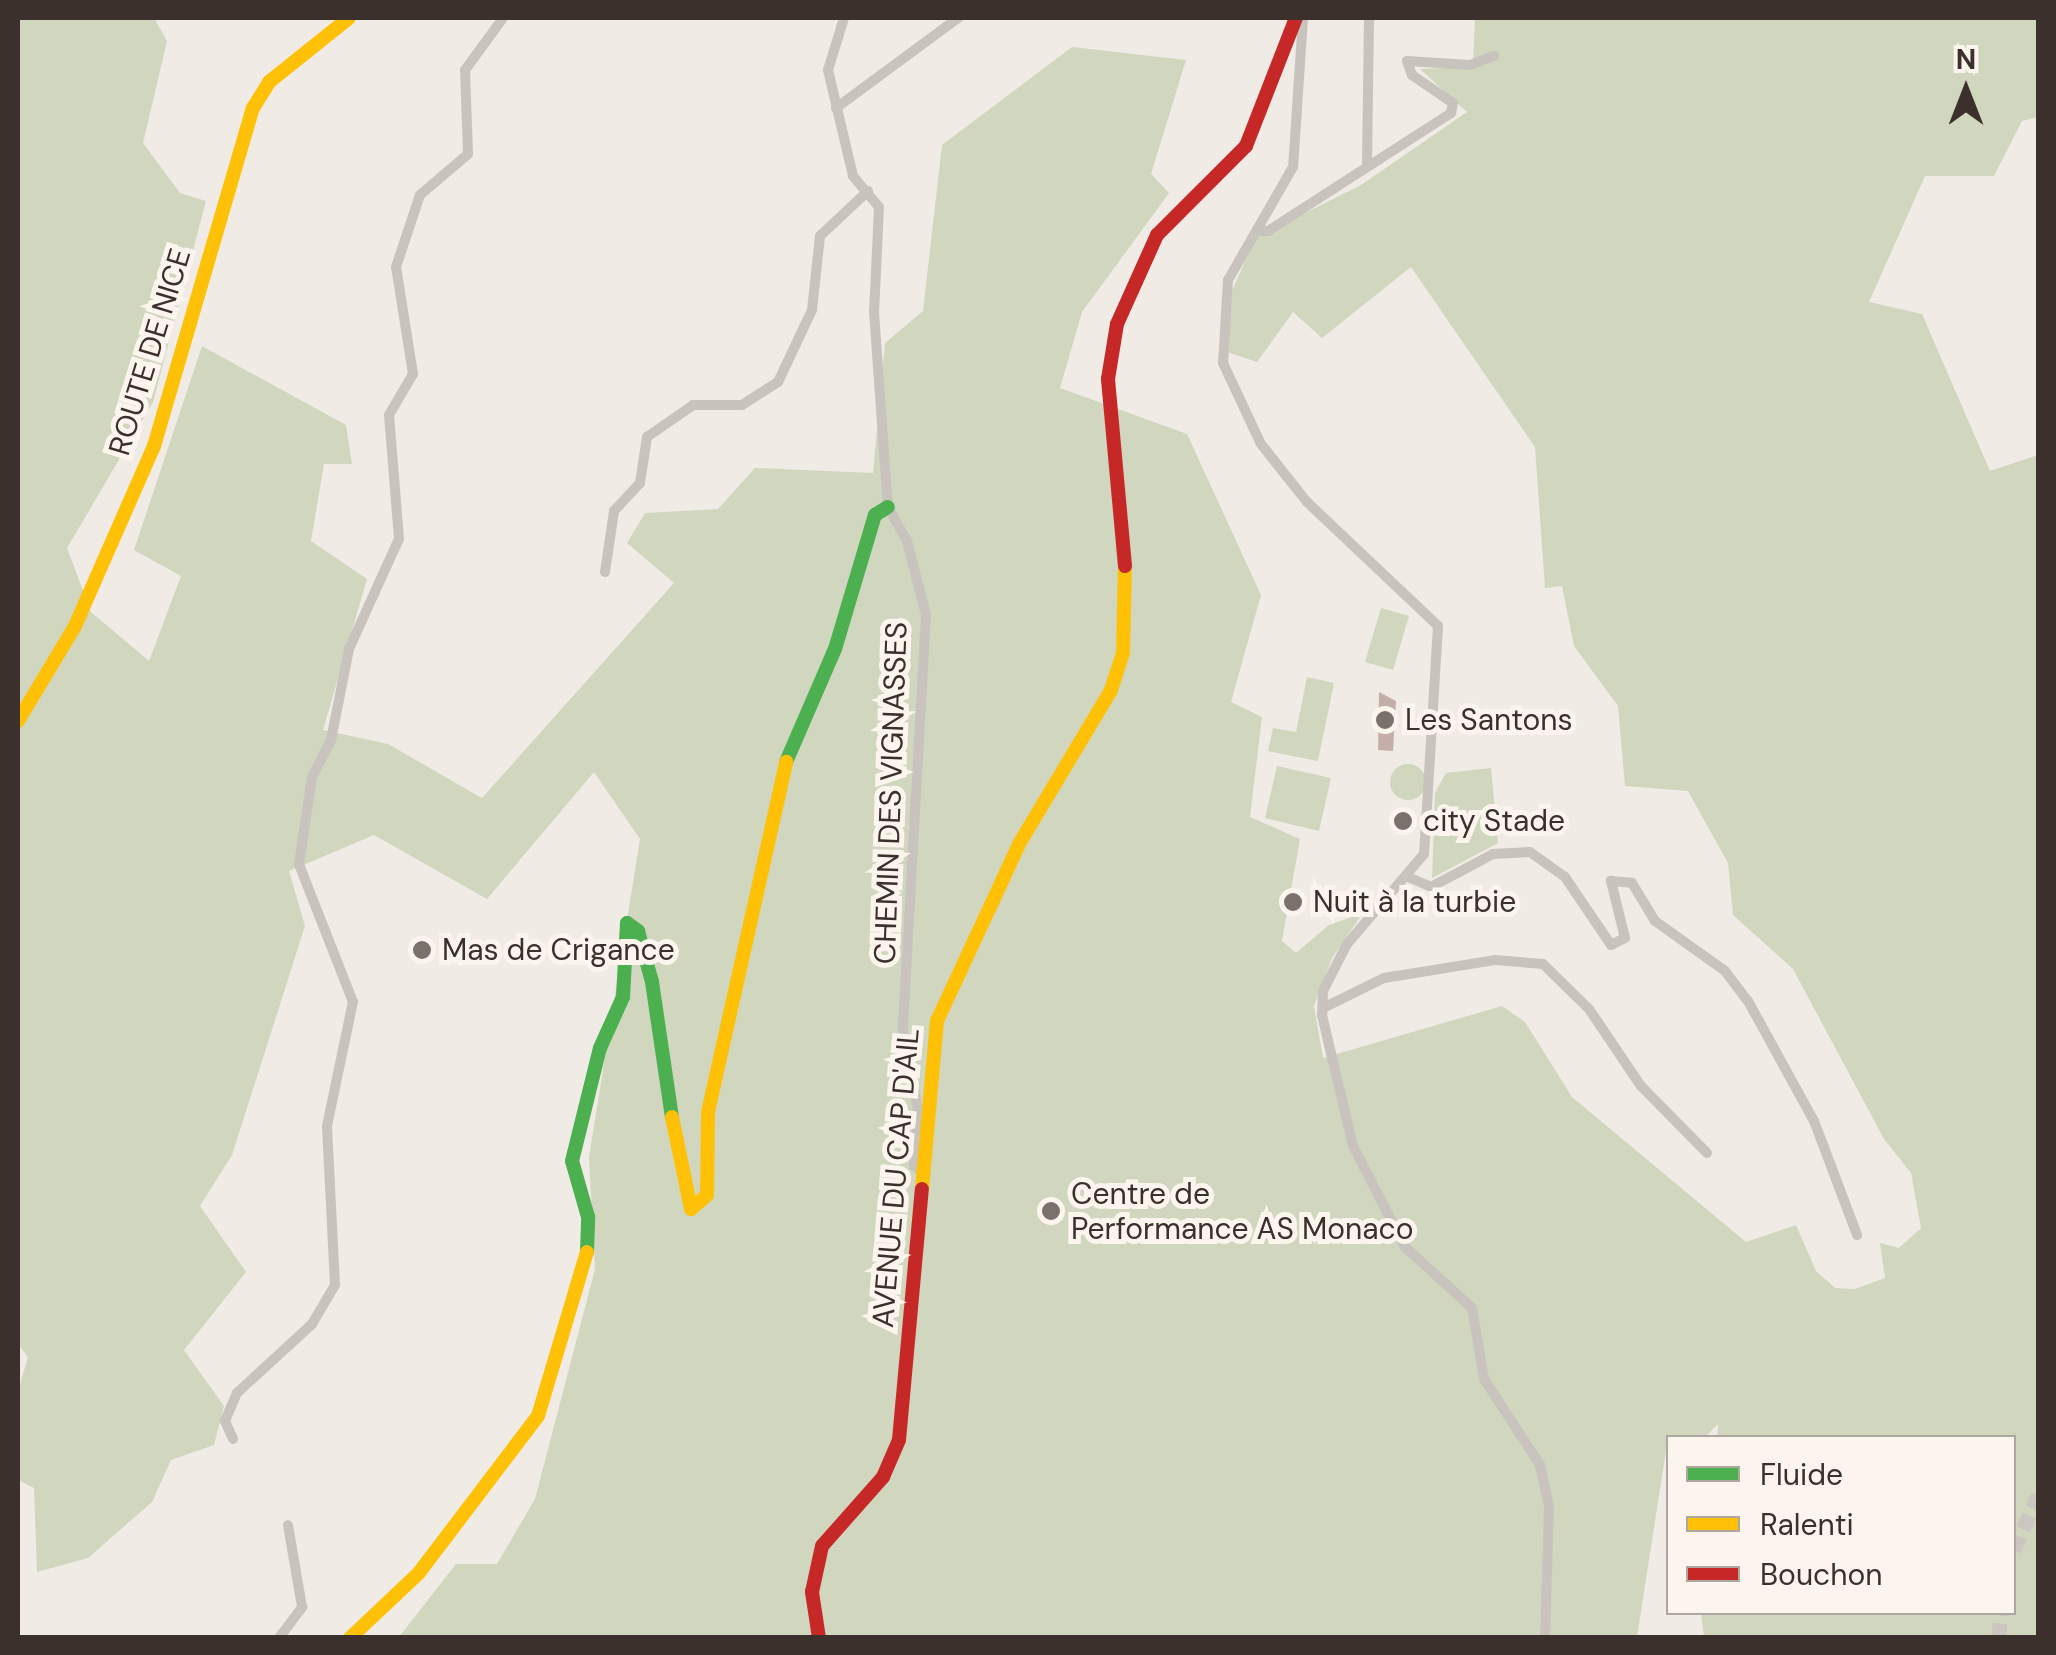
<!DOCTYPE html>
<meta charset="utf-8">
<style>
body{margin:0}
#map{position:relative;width:2056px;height:1655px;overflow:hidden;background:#f0ebe5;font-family:"DM Sans",sans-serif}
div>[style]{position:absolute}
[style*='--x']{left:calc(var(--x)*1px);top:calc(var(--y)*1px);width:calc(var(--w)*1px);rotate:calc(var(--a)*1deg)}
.green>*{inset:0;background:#d1d6bf}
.round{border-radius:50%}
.building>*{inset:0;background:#c3afa7}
.primary-tunnel>*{height:15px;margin-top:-7.5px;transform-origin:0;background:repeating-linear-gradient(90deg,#ccc6c0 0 15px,transparent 0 23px)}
.street>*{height:10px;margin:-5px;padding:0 5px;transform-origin:5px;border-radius:5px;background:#c9c3be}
.fast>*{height:14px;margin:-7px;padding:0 7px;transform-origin:7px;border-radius:7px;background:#4caf50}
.slow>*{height:14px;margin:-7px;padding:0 7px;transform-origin:7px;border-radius:7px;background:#ffc107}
.jam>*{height:14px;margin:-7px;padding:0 7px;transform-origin:7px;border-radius:7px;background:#c62828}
.dots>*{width:28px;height:28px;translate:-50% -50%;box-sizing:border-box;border:5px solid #fbf5ee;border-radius:50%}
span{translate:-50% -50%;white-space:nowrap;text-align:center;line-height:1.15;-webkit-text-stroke:10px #fbf5ee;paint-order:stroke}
.street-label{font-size:30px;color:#3b302b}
.poi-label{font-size:30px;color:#3b302b}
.left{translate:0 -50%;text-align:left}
.frame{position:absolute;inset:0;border:20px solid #3b302b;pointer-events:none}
.legend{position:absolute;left:1666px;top:1435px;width:350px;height:180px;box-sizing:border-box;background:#fbf5ee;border:2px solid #aea6a0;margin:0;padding:12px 18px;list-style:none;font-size:30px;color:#3b302b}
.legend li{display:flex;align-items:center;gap:20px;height:50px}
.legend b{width:50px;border:2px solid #aea6a0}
.north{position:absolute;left:1916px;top:40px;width:100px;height:100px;-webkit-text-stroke:8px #fbf5ee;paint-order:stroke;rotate:0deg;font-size:28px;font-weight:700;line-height:40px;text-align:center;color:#3b302b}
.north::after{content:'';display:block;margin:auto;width:35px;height:45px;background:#3b302b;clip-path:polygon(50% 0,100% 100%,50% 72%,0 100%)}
</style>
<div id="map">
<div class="green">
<i style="clip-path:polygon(18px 18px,154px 18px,167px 41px,143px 143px,180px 193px,206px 201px,153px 402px,67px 548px,91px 612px,149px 661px,181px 576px,134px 550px,202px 346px,346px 425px,352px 464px,324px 464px,311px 541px,367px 579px,323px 730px,388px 744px,482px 798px,674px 583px,627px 543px,645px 513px,718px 509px,755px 468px,873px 473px,885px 343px,923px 311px,942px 145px,1072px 47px,1186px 60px,1151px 174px,1169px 193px,1082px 312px,1060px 388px,1187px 434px,1261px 595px,1231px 702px,1262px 717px,1250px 817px,1300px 839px,1282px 941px,1296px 953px,1329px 925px,1363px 913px,1332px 958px,1314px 1006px,1323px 1058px,1502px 1006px,1525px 1022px,1572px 1097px,1746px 1242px,1796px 1225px,1816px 1271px,1835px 1288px,1855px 1289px,1885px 1278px,1880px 1243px,1899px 1248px,1921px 1228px,1911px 1173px,1884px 1139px,1793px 969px,1733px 915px,1728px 863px,1688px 791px,1625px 786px,1618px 706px,1574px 646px,1562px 586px,1545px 588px,1535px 447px,1411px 267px,1322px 338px,1293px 312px,1257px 362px,1227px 352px,1232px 291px,1255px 238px,1361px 185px,1467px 112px,1420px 69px,1473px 67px,1475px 18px,2038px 18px,2038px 117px,2022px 121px,1994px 176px,1925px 176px,1869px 302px,1922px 314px,1990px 471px,2038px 455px,2038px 1637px,1704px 1637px,1701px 1613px,2014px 1612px,2014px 1438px,1717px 1437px,1718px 1424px,1705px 1437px,1668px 1438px,1637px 1637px,399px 1637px,456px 1564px,497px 1564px,535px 1499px,595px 1269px,589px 1157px,640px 839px,594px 772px,487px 899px,374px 835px,289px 871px,305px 926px,232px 1155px,200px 1206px,246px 1272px,184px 1350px,224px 1406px,214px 1445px,171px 1460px,152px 1502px,88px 1558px,37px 1572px,34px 1488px,18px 1480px,18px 1391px,28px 1357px,18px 1344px)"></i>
<i style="clip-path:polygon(1381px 608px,1409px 616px,1393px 670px,1365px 662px)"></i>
<i style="clip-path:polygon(1307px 677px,1334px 683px,1318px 761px,1268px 751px,1273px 728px,1296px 732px)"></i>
<i class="round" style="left:1390px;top:764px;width:36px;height:36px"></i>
<i style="clip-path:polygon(1277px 766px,1331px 778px,1319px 831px,1265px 818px)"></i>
<i style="clip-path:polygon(1491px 768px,1498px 843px,1432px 878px,1435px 793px,1446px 773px)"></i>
</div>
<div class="building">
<i style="clip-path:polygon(1379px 692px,1396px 701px,1393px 751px,1378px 750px)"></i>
</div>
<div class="primary-tunnel">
<i style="--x:2014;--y:1550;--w:60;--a:-66.4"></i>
<i style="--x:1999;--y:1638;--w:26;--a:-86"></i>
</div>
<div class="street">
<i style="--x:844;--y:18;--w:54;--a:107.1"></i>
<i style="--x:828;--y:70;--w:109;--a:76.7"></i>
<i style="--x:853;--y:176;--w:40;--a:50"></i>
<i style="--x:879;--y:207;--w:105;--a:92.7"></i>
<i style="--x:874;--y:312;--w:196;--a:85.9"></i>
<i style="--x:888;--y:507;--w:39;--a:61"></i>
<i style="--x:907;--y:541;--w:76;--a:75.6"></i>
<i style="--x:926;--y:615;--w:418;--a:93.2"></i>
<i style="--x:903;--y:1032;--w:79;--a:79.1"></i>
<i style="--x:918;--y:1110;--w:56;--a:94.1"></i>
<i style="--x:914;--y:1166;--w:9;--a:36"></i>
<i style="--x:1303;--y:18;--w:149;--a:93.8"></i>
<i style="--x:1293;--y:167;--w:130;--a:119.9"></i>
<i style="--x:1228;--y:280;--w:83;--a:93.4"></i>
<i style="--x:1223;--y:363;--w:89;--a:64.9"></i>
<i style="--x:1261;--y:444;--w:74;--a:51.6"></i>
<i style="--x:1307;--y:502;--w:180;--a:43.4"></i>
<i style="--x:1438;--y:626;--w:228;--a:93.5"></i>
<i style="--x:1424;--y:854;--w:118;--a:130.5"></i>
<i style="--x:1347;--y:944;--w:53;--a:117.1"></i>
<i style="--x:1323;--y:991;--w:24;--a:92"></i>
<i style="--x:1322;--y:1015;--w:135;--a:76.7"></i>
<i style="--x:1353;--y:1146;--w:114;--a:62.8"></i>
<i style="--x:1405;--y:1247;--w:91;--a:42.3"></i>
<i style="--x:1472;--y:1308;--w:72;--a:80.4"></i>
<i style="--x:1484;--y:1379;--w:103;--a:56.9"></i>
<i style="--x:1540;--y:1465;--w:42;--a:77.6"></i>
<i style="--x:1549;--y:1506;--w:132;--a:91.7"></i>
<i style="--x:836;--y:108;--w:152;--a:-36.4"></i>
<i style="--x:1367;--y:163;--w:145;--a:-89.2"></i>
<i style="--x:1257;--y:231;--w:11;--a:0"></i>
<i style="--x:1268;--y:231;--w:218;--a:-32.8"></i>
<i style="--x:1451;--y:113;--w:10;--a:-79"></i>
<i style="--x:1453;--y:103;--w:50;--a:-145.7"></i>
<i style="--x:1412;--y:75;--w:15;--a:-110"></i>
<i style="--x:1407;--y:61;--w:63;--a:3.6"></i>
<i style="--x:1470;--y:65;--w:26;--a:-21"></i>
<i style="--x:605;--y:572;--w:62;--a:-81.6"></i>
<i style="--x:614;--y:511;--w:38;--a:-47"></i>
<i style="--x:640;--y:483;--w:47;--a:-81.3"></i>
<i style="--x:647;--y:437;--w:56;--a:-34.8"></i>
<i style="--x:693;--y:405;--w:49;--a:0"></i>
<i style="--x:742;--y:405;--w:43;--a:-32.6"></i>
<i style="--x:778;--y:382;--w:80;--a:-64.7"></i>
<i style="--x:812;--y:310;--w:74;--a:-83.8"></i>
<i style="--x:820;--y:236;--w:66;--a:-43.2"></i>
<i style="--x:1408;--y:877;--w:25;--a:23"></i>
<i style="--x:1431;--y:887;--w:70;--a:-28"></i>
<i style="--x:1493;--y:854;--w:37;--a:-3"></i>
<i style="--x:1530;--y:852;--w:43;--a:35.5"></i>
<i style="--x:1565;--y:877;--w:82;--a:55.9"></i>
<i style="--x:1611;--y:945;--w:16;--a:-27"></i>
<i style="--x:1625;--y:938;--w:59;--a:-103.8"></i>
<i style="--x:1611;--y:881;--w:21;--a:5"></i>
<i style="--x:1632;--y:883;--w:44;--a:58.8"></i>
<i style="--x:1655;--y:921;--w:86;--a:35.5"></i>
<i style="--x:1725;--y:971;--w:38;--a:53"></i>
<i style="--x:1748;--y:1001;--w:137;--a:61.2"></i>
<i style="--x:1814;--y:1121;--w:122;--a:69.3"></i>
<i style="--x:1323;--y:1008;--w:68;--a:-26.2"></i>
<i style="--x:1384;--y:978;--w:112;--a:-9.2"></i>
<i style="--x:1495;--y:960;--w:48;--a:4.8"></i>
<i style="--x:1543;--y:964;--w:64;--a:44.4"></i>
<i style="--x:1589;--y:1009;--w:93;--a:56"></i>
<i style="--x:1641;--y:1086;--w:94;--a:45.4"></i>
<i style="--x:233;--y:1439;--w:20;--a:-114"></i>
<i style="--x:225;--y:1421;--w:30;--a:-67"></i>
<i style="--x:237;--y:1393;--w:102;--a:-42.6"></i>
<i style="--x:312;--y:1324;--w:45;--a:-59.5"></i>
<i style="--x:335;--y:1285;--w:159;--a:-92.9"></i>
<i style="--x:327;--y:1126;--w:127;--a:-78.2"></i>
<i style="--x:353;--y:1002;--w:148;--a:-111.4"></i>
<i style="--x:299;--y:864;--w:88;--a:-81.5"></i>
<i style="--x:312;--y:777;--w:42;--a:-62.8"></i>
<i style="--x:331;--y:740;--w:93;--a:-78.8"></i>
<i style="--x:349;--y:649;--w:121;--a:-65.6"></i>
<i style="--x:399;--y:539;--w:124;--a:-94.6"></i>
<i style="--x:389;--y:415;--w:48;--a:-59.7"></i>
<i style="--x:413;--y:374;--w:108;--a:-99"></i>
<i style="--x:396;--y:267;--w:76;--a:-71.6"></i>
<i style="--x:420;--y:195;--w:63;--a:-40.5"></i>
<i style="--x:468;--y:154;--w:84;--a:-92"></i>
<i style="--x:465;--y:70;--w:64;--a:-53.8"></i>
<i style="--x:279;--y:1638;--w:39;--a:-53"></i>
<i style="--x:302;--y:1607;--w:83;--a:-99.7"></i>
</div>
<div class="fast">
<i style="--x:786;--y:762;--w:123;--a:-66.6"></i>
<i style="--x:835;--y:649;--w:140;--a:-73.4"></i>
<i style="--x:875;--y:515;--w:15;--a:-32"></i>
<i style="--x:587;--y:1252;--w:35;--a:-88"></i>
<i style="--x:588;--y:1217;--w:58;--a:-105.9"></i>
<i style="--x:572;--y:1161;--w:116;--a:-76.1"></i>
<i style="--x:600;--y:1048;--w:56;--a:-65.7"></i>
<i style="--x:623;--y:997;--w:74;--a:-86.9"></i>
<i style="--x:627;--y:923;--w:14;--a:36"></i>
<i style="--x:638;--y:931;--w:53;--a:74.6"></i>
<i style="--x:652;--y:982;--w:136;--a:81.6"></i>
</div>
<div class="slow">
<i style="--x:18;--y:721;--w:111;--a:-59"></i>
<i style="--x:75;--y:626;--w:197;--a:-66.3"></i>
<i style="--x:154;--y:446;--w:352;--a:-73.7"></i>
<i style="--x:253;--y:108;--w:31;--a:-58"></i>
<i style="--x:269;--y:82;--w:102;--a:-38.7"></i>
<i style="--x:672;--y:1117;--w:94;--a:78.3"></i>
<i style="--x:691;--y:1209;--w:21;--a:-41"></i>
<i style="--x:707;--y:1195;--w:83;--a:-89.3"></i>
<i style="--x:708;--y:1112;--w:359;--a:-77.4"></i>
<i style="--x:922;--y:1189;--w:169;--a:-84.9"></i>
<i style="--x:937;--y:1021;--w:195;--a:-65.1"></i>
<i style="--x:1019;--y:844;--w:179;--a:-59.1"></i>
<i style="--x:1111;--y:690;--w:39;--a:-72"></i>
<i style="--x:1123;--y:653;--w:87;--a:-88.7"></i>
<i style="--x:350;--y:1638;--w:93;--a:-43.3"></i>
<i style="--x:418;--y:1574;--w:198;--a:-52.8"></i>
<i style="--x:538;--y:1416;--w:171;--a:-73.4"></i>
</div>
<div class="jam">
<i style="--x:1125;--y:566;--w:188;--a:-95.2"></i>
<i style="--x:1108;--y:379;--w:56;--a:-80.7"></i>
<i style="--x:1117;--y:324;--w:98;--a:-65.8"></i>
<i style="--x:1157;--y:235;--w:126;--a:-45"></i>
<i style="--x:1246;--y:146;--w:137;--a:-68.7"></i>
<i style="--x:819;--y:1638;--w:47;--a:-98.7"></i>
<i style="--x:812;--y:1592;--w:47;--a:-77.7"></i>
<i style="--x:822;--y:1546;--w:92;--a:-48.5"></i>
<i style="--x:883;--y:1477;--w:40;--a:-66.6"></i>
<i style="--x:899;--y:1440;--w:252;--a:-84.8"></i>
</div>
<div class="dots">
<i style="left:1385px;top:720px;background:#7a716c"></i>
<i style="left:1403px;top:821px;background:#7a716c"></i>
<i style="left:1293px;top:902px;background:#7a716c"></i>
<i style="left:422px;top:950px;background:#7a716c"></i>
<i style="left:1051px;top:1211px;background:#7a716c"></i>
</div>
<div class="street-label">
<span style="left:150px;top:352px;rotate:-73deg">ROUTE DE NICE</span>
<span style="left:891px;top:793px;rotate:-88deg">CHEMIN DES VIGNASSES</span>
<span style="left:896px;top:1178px;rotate:-85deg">AVENUE DU CAP D'AIL</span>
</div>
<div class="poi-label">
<span class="left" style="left:1405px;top:720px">Les Santons</span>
<span class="left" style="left:1423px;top:821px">city Stade</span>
<span class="left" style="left:1313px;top:902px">Nuit à la turbie</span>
<span class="left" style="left:442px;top:950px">Mas de Crigance</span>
<span class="left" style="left:1071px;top:1211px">Centre de<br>Performance AS Monaco</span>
</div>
<div class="frame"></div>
<ul class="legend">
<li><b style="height:12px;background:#4caf50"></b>Fluide</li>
<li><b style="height:12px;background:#ffc107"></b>Ralenti</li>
<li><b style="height:12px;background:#c62828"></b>Bouchon</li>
</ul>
<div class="north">N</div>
</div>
